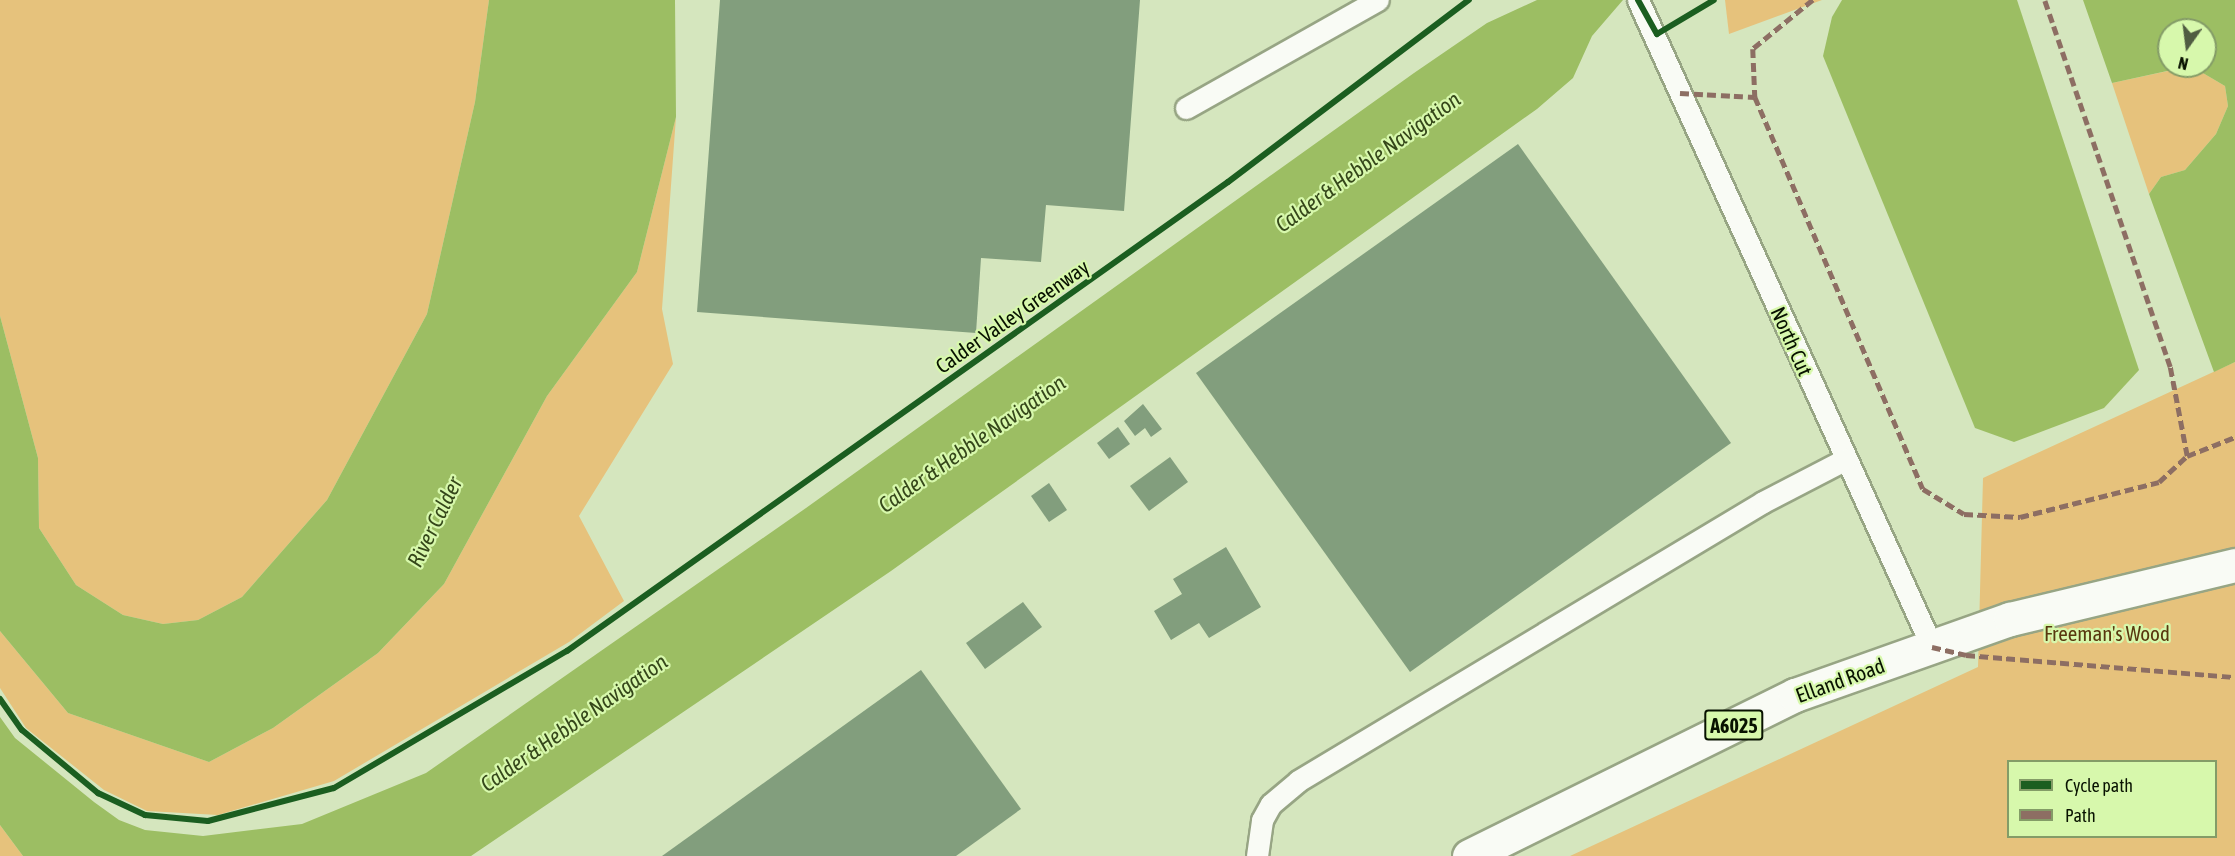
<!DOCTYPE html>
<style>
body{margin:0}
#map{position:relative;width:2235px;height:856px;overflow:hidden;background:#d5e6be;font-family:"Asap Condensed",sans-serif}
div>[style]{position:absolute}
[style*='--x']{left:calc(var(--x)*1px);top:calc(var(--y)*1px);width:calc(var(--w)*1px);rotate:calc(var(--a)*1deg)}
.green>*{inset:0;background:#e6c27c}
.water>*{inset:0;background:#9cbe63}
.building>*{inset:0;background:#829e7d}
.roads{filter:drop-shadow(2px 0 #97a584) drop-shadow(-2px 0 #97a584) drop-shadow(0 2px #97a584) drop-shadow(0 -2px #97a584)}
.service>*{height:21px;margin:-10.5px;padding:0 10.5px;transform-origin:10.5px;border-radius:10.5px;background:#f9fbf5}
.primary>*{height:33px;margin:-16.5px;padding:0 16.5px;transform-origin:16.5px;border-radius:16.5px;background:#f9fbf5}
.quiet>*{height:4.5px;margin-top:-2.25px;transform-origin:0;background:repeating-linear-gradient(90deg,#8d6e63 0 9px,transparent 0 13.5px)}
.cycleway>*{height:6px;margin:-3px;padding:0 3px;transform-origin:3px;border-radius:3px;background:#1b5e20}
span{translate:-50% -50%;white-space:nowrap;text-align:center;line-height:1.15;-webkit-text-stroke:4.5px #d7f8ac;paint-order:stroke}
.shield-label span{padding:2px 4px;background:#d7f8ac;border:2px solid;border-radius:4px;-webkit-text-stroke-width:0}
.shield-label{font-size:20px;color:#081200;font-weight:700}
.street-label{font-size:21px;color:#081200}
.park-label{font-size:21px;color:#58370e}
.water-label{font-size:22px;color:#35471a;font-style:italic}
.legend{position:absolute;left:2007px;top:760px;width:210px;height:78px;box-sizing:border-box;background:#d7f8ac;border:2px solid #849c67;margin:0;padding:8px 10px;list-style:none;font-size:18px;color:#081200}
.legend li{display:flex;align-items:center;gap:12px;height:30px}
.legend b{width:30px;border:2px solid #849c67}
.north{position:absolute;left:2157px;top:18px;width:60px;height:60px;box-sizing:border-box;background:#d7f8ac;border:2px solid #849c67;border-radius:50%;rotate:194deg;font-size:16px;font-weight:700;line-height:24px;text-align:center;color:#081200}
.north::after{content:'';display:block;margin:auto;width:21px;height:27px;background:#505c42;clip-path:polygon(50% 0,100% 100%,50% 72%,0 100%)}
</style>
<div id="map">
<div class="green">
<i style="clip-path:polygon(0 0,489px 0,475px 102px,427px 314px,327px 500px,242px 597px,198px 620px,163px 624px,123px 615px,76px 585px,39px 528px,38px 458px,0 316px)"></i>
<i style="clip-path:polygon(1725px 0,1822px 0,1729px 34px)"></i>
<i style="clip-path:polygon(2191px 66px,2225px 86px,2228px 106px,2216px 134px,2185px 170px,2161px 177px,2149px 194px,2112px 83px)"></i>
<i style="clip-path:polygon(676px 117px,662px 309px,673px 364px,579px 516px,624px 601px,569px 642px,334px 781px,218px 815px,147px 811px,104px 790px,26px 728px,0 688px,0 631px,68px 713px,209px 762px,273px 728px,378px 653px,444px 584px,547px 396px,637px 272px)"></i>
<i style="clip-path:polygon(evenodd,2235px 362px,2235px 856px,1570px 856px,1978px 667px,1983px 478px,2235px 362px,2008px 762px,2216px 762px,2216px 836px,2008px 836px,2008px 762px)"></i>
<i style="clip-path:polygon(0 825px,23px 856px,0 856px)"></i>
</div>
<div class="water">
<i style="clip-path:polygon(489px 0,675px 0,676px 117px,637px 272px,547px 396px,444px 584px,378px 653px,273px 728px,209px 762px,68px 713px,0 631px,0 316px,38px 458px,39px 528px,76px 585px,123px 615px,163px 624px,198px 620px,242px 597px,327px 500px,427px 314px,475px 102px)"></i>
<i style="clip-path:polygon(1537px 0,1623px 0,1592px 36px,1573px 78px,1537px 109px,891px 571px,471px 856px,23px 856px,0 825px,0 717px,15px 738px,94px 802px,119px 820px,145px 830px,203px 836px,302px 824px,426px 773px,806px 508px,1414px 73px,1487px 23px)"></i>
<i style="clip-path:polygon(1842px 0,2017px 0,2139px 370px,2104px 408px,2014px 442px,1975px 428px,1823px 56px,1832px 17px)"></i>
<i style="clip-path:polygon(2083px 0,2235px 0,2235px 362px,2214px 372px,2149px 194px,2161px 177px,2185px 170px,2216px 134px,2228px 106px,2225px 86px,2191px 66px,2205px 66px,2205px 30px,2169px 30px,2169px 66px,2190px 66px,2112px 83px)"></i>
</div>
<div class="building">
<i style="clip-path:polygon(720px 0,1140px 0,1124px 211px,1046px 205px,1041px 262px,981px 258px,976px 333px,697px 312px)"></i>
<i style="clip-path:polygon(1518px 144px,1731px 443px,1410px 672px,1196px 373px)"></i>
<i style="clip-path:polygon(1143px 404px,1162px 429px,1151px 437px,1145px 428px,1135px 436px,1124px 421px)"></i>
<i style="clip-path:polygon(1118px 427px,1130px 444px,1109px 459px,1097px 443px)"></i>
<i style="clip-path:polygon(1170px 457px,1188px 482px,1149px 511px,1130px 486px)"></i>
<i style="clip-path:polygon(1049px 483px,1067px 510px,1049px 522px,1031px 496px)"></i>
<i style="clip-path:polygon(1226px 547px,1261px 607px,1209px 638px,1199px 623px,1171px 640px,1154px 611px,1182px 594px,1173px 579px)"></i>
<i style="clip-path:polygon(1023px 602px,1042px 627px,985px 669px,966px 643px)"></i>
<i style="clip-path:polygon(921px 670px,1021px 809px,956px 856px,662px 856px)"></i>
</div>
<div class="roads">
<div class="service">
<i style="--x:1638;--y:0;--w:711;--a:65.56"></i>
<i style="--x:1186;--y:108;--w:220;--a:-29.4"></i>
<i style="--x:1257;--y:856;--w:36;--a:-82"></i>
<i style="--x:1262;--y:820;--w:18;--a:-61"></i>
<i style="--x:1271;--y:804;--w:35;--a:-40"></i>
<i style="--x:1298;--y:781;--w:542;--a:-30.96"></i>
<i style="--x:1763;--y:502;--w:93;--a:-27.4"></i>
</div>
<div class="primary">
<i style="--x:1469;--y:856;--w:364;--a:-26.3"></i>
<i style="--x:1795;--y:695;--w:228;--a:-19.5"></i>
<i style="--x:2010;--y:619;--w:231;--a:-13.5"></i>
</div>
</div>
<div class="quiet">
<i style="--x:1813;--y:0;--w:77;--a:140.8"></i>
<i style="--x:1753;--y:49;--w:48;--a:87.6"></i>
<i style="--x:1755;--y:97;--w:426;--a:66.8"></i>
<i style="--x:1923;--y:489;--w:48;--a:31.4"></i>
<i style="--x:1964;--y:514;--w:56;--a:3.1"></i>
<i style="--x:2020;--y:517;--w:143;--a:-14.1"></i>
<i style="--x:2159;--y:482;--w:38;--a:-43"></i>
<i style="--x:2187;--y:456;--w:91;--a:-100.8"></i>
<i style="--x:2170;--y:367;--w:388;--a:-108.9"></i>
<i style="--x:1680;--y:93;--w:75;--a:3.1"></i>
<i style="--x:2187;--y:456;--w:52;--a:-21.6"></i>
<i style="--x:1932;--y:647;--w:35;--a:13"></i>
<i style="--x:1966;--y:655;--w:270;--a:4.7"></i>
</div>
<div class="cycleway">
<i style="--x:1638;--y:0;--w:39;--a:61"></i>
<i style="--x:1657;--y:34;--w:66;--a:-30.8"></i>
<i style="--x:0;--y:699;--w:38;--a:55"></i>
<i style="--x:22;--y:730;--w:99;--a:39.7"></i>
<i style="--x:98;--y:793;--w:52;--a:25.1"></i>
<i style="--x:145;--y:815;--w:63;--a:5.4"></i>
<i style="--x:208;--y:821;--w:130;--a:-14.7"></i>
<i style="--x:334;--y:788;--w:270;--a:-30.5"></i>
<i style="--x:567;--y:651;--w:810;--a:-35.36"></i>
<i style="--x:1228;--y:182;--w:302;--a:-37.1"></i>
</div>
<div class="shield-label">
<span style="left:1734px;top:725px">A6025</span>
</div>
<div class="street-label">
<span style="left:1012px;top:316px;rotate:-35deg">Calder Valley Greenway</span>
<span style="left:1792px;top:341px;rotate:66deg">North Cut</span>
<span style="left:1840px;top:680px;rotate:-20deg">Elland Road</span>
</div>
<div class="park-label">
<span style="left:2107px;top:633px">Freeman's Wood</span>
</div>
<div class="water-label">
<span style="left:1368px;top:162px;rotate:-36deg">Calder &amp; Hebble Navigation</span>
<span style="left:972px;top:444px;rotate:-35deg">Calder &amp; Hebble Navigation</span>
<span style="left:435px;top:522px;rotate:-64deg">River Calder</span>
<span style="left:574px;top:723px;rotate:-35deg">Calder &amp; Hebble Navigation</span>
</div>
<ul class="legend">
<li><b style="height:8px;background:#1b5e20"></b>Cycle path</li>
<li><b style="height:8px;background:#8d6e63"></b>Path</li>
</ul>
<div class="north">N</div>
</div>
